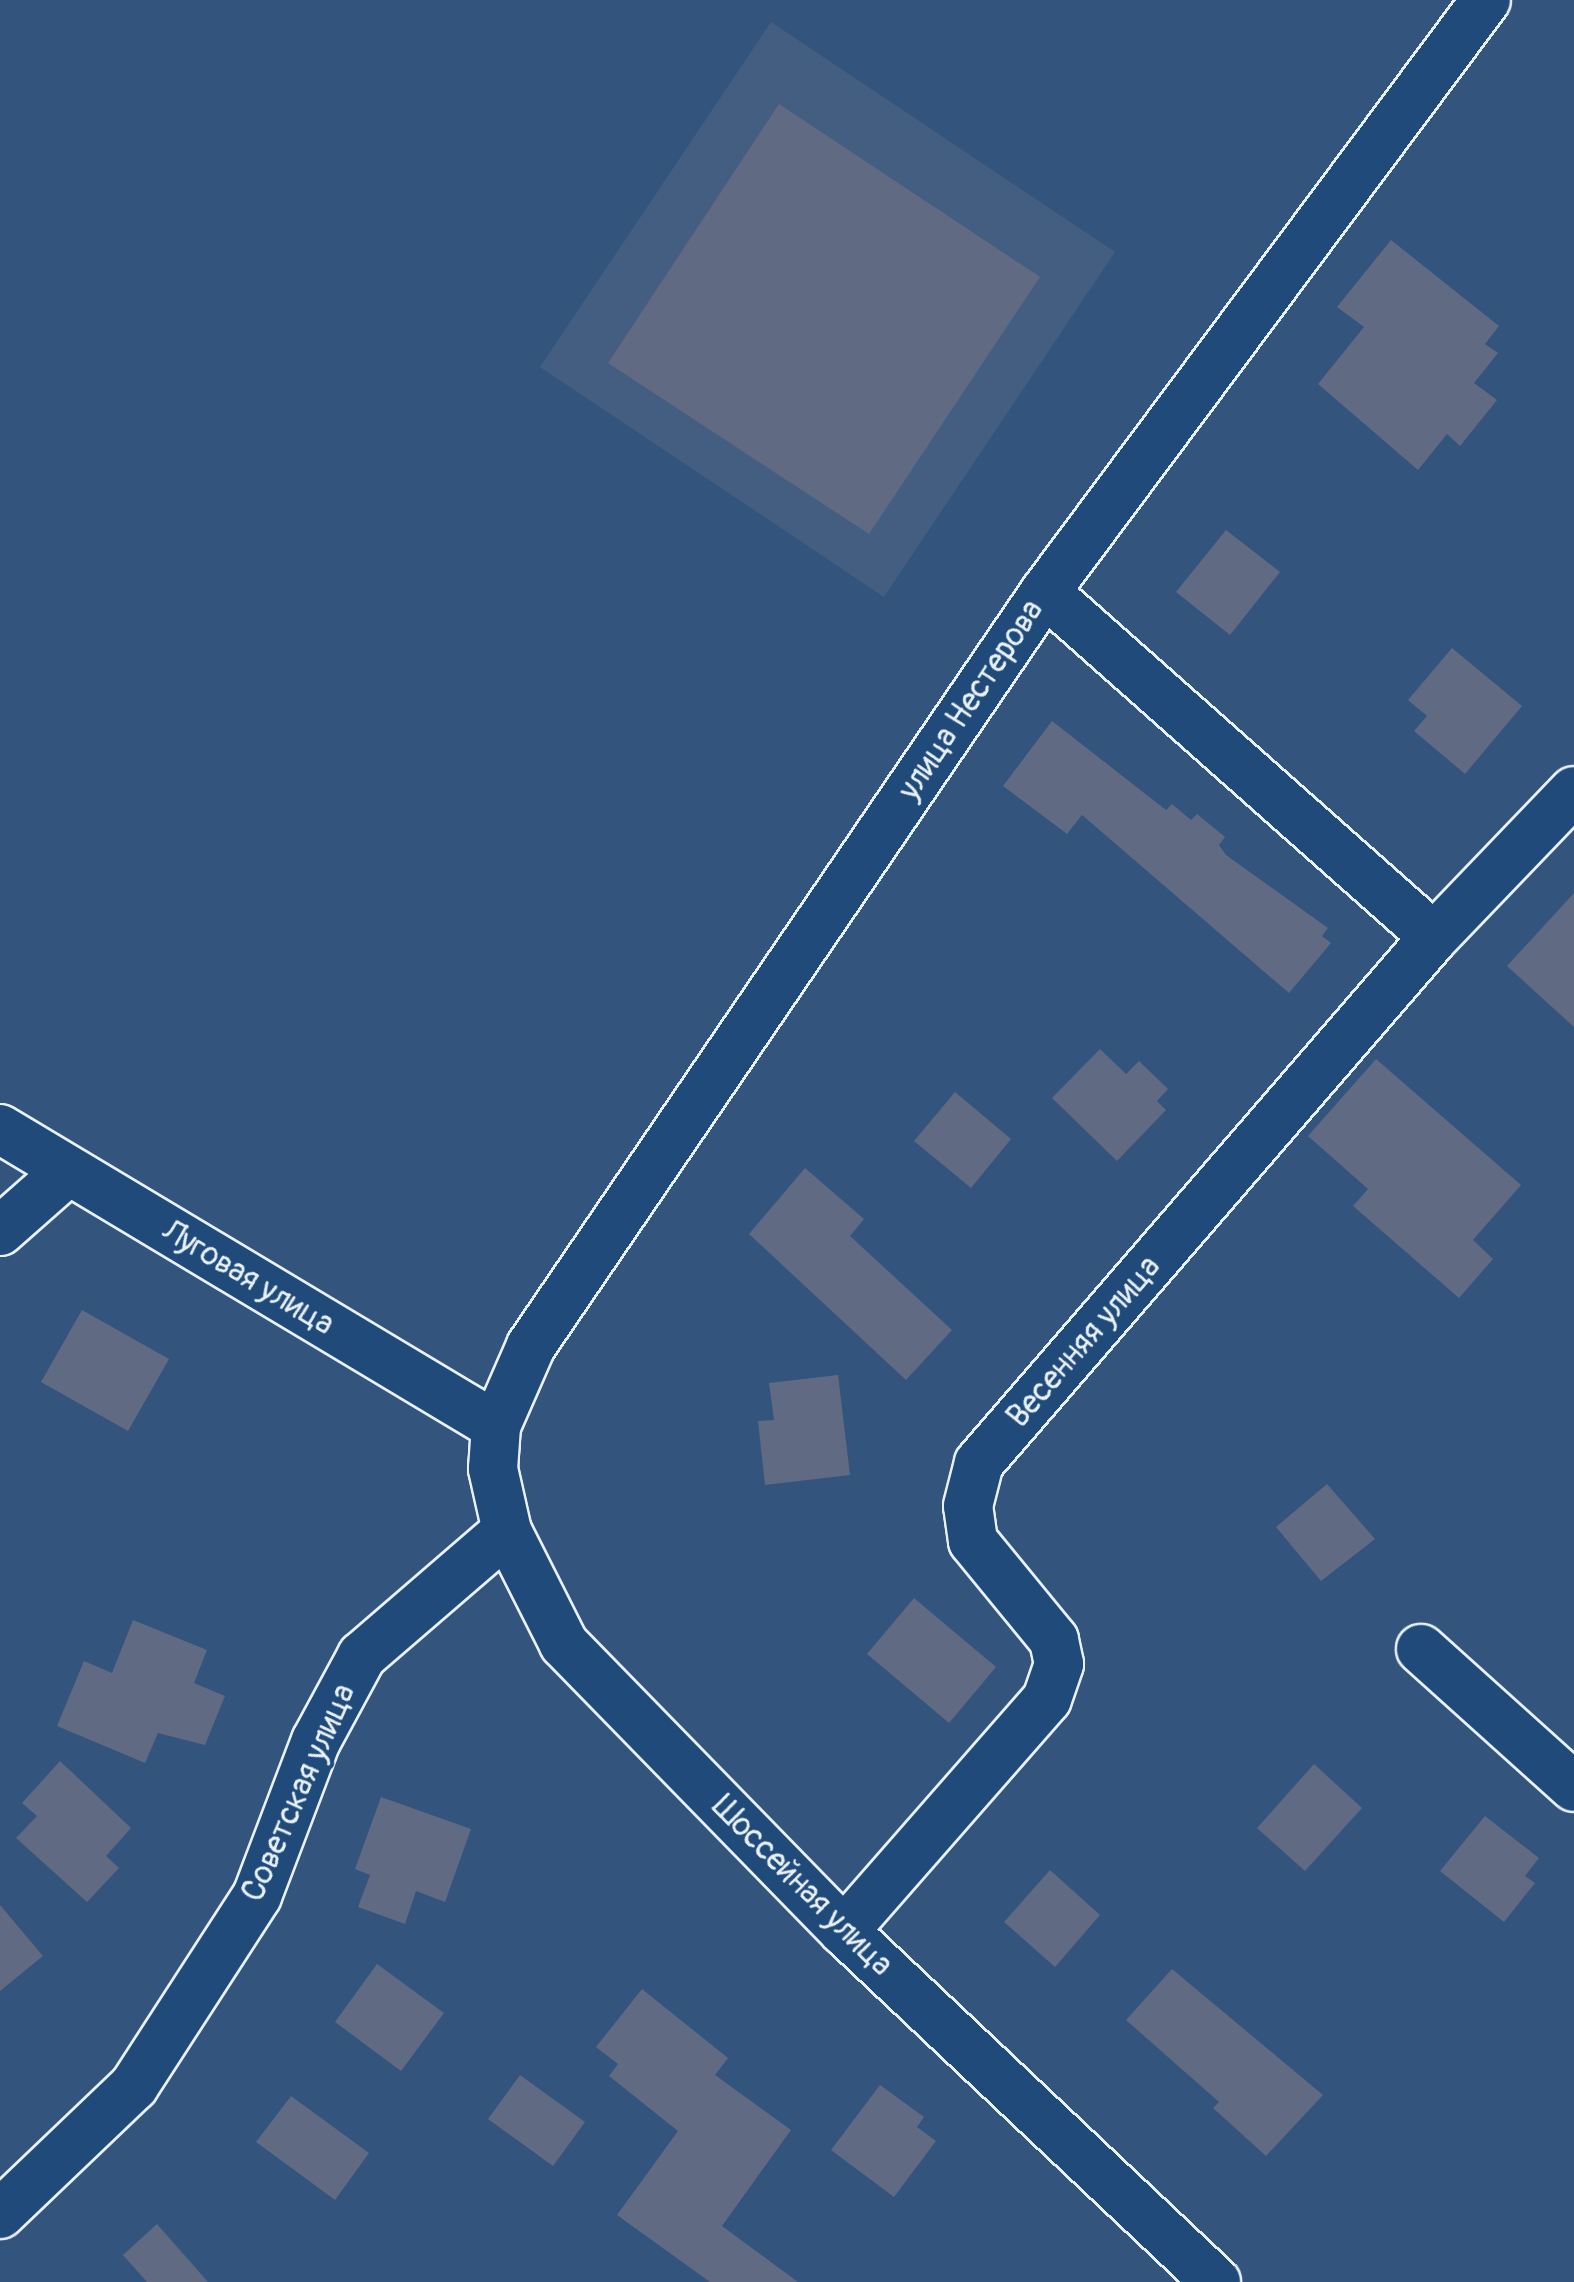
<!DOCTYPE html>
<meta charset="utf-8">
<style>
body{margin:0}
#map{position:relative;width:1574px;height:2282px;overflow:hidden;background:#33547d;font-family:Pangolin,sans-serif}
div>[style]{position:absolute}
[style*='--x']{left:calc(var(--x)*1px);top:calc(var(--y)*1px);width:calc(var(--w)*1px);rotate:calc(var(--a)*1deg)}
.built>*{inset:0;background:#445e81}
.building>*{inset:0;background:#616a83}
.roads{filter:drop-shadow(2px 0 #e8f1f8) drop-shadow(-2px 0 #e8f1f8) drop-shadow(0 2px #e8f1f8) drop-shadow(0 -2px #e8f1f8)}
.minor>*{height:48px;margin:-24px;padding:0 24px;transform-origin:24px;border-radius:24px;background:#1f4a7a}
span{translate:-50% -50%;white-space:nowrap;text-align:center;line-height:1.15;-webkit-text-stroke:8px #1f4a7a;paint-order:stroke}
.street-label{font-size:32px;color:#e8f1f8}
</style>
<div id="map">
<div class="built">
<i style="clip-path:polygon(771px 22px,1115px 252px,884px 597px,540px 367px)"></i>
</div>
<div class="building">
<i style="clip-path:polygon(779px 104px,1040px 277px,869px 534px,608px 363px)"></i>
<i style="clip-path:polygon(1391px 240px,1499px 326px,1485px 344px,1498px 353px,1474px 383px,1497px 400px,1460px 446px,1447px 434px,1418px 470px,1318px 384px,1364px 327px,1337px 307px)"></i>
<i style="clip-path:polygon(1226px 530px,1280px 572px,1230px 635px,1176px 592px)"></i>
<i style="clip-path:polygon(1452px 648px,1522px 706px,1465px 774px,1414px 731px,1427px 716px,1408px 700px)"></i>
<i style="clip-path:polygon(1052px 721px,1166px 810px,1172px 804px,1191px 820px,1197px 814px,1225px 837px,1219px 845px,1226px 855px,1328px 928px,1322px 936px,1331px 943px,1289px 993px,1082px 815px,1067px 834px,1003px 786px)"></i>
<i style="clip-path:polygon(1574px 893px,1574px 1027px,1507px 966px)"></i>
<i style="clip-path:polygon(1100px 1049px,1126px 1074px,1139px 1061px,1168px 1089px,1157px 1101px,1166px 1110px,1117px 1161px,1052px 1098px)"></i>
<i style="clip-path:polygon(1376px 1059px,1521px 1185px,1473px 1240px,1493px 1259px,1459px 1298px,1353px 1206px,1368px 1189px,1308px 1136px)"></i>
<i style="clip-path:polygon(955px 1092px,1011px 1139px,971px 1188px,914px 1141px)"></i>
<i style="clip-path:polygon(805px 1168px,864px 1219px,850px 1236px,952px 1330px,906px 1380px,749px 1234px)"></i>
<i style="clip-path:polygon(82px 1310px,169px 1359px,128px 1431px,41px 1382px)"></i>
<i style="clip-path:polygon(838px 1375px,850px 1475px,765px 1485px,758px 1421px,774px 1420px,769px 1383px)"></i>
<i style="clip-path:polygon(1327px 1484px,1375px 1539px,1321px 1581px,1276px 1527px)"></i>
<i style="clip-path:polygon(914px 1598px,996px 1667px,949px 1723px,867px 1654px)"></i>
<i style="clip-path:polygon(133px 1620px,207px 1650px,194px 1683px,225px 1696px,205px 1745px,158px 1733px,145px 1763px,57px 1726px,84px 1661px,112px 1673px)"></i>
<i style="clip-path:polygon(60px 1761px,131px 1828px,106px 1856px,119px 1868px,87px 1902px,16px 1838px,37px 1816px,22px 1803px)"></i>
<i style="clip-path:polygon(1314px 1764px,1362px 1808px,1305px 1871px,1257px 1828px)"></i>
<i style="clip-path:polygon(381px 1797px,471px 1829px,445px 1902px,416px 1891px,405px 1924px,358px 1907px,370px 1875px,355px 1869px)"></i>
<i style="clip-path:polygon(1485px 1816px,1539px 1858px,1525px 1876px,1535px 1883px,1504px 1922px,1440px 1871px)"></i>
<i style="clip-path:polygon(1050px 1870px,1100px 1915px,1055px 1967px,1004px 1922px)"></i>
<i style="clip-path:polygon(0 1905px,43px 1956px,0 1991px)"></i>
<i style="clip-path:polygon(377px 1964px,444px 2013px,401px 2071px,335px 2022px)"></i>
<i style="clip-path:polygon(1172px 1969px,1323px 2095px,1266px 2156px,1213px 2108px,1219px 2102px,1126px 2020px)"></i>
<i style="clip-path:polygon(642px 1989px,728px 2058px,715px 2075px,791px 2130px,722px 2226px,798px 2282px,710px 2282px,617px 2215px,678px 2131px,609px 2076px,618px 2064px,596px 2047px)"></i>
<i style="clip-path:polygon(520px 2075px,585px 2122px,553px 2166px,488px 2119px)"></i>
<i style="clip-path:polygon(880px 2085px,924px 2117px,917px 2127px,936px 2141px,894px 2197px,831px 2150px)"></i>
<i style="clip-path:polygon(291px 2096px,369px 2153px,335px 2200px,256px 2142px)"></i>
<i style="clip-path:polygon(157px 2224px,208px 2282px,147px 2282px,123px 2255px)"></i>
</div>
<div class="roads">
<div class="minor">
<i style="--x:1045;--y:592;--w:520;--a:41.57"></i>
<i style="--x:0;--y:1129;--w:578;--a:30.91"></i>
<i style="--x:0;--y:1231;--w:91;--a:-41.4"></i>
<i style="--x:1421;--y:1649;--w:206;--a:42"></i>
<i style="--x:844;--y:1931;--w:308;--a:-48.8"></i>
<i style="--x:1047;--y:1699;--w:37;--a:-71"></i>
<i style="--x:1059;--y:1664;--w:25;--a:-102"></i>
<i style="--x:1054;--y:1640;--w:128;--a:-129.3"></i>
<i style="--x:973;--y:1541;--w:35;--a:-98"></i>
<i style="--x:968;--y:1506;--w:44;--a:-75.7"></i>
<i style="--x:979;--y:1463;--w:695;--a:-49.14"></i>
<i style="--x:1434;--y:937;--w:202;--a:-46.2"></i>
<i style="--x:0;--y:2214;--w:185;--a:-43.7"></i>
<i style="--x:134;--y:2086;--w:226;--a:-57.1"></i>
<i style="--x:257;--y:1896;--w:166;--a:-69.2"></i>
<i style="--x:316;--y:1741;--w:97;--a:-61.6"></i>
<i style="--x:362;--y:1656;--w:191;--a:-40.8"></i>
<i style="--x:1216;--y:2282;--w:511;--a:-136.66"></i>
<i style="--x:844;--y:1931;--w:401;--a:-134.3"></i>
<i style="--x:564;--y:1644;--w:127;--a:-116.8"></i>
<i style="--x:507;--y:1531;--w:64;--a:-102.7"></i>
<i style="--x:493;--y:1469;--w:43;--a:-86"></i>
<i style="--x:496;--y:1426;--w:87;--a:-66.4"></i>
<i style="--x:531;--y:1346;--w:913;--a:-55.72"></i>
<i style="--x:1045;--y:592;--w:738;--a:-53.32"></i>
</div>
</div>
<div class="street-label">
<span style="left:971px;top:700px;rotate:-56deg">улица Нестерова</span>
<span style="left:248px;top:1278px;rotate:31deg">Луговая улица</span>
<span style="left:1084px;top:1342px;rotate:-49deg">Весенняя улица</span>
<span style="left:299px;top:1793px;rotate:-66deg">Советская улица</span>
<span style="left:802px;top:1886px;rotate:45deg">Шоссейная улица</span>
</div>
</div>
